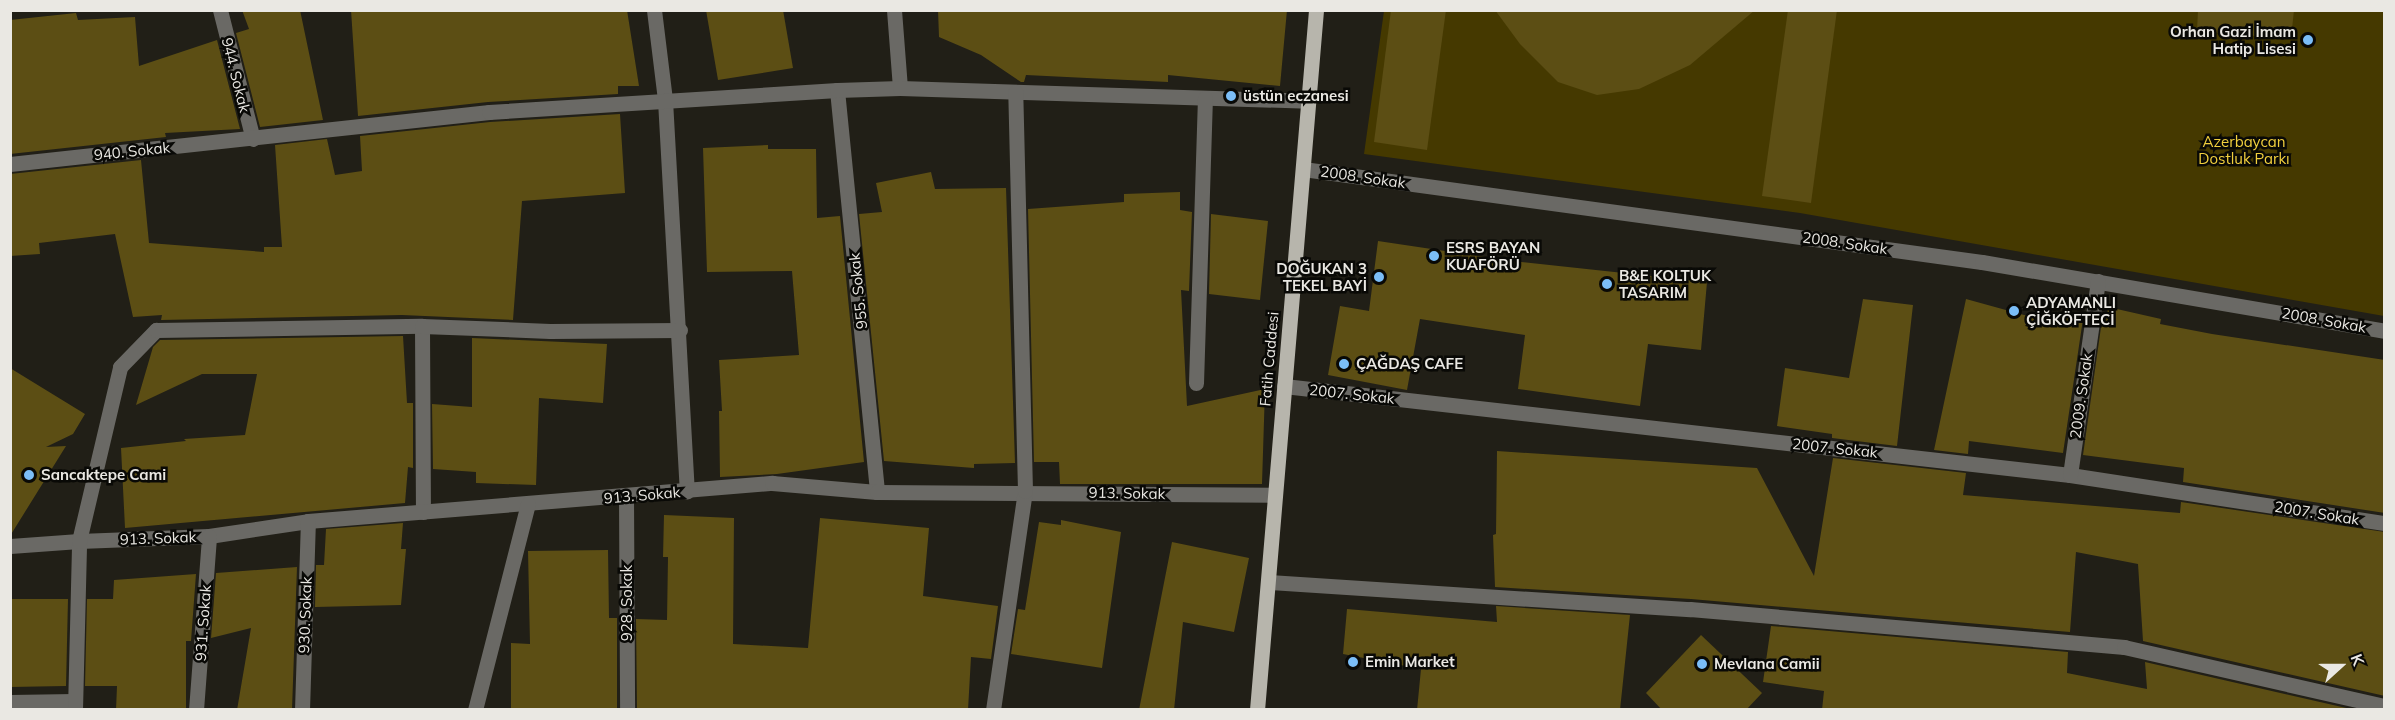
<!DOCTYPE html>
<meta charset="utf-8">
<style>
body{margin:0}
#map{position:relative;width:2395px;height:720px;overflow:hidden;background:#211f17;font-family:Mulish,sans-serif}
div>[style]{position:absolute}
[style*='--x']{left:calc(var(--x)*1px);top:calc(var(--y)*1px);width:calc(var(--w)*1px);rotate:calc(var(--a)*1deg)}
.green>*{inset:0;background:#453900}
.building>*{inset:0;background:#5c4e14}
.minor>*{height:15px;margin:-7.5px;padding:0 7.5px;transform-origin:7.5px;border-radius:7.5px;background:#6a6965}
.major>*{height:15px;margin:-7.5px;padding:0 7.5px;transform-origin:7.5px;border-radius:7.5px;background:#b7b5ac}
.dots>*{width:16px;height:16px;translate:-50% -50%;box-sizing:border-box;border:3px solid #090906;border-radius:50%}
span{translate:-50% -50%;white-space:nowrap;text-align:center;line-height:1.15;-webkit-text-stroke:5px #090906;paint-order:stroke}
.poi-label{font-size:15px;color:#eae8e3;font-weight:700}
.right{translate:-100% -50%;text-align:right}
.left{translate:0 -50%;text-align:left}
.street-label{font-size:15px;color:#eae8e3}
.park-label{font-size:15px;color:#f2d03e}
.frame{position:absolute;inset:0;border:12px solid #eae8e3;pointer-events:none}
.north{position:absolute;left:2311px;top:636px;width:60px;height:60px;-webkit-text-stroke:4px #090906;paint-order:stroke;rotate:69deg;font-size:16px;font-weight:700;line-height:24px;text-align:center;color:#eae8e3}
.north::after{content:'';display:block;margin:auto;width:21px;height:27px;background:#eae8e3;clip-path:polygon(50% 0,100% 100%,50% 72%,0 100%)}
</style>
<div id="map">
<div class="green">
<i style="clip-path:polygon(1384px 11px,2384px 11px,2384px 316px,1800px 213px,1364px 154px)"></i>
</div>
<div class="building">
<i style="clip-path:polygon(242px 10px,300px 10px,323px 120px,260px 127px,236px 33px,249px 29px)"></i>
<i style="clip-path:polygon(351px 10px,627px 10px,639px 86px,618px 86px,618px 94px,488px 102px,358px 116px)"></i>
<i style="clip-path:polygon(706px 10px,783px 10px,793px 68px,718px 80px)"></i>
<i style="clip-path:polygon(938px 10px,1287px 10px,1280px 86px,1168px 75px,1168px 82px,1026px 75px,1024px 82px,1021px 82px,981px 55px,939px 37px)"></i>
<i style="clip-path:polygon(1391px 10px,1446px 10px,1427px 150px,1374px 142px)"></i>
<i style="clip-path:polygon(1495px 10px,1755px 10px,1690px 65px,1639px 89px,1597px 95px,1558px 82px,1520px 44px)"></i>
<i style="clip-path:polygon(1788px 10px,1837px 10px,1811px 203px,1762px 196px)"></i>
<i style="clip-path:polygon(2198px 10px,2294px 10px,2291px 39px,2197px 31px)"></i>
<i style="clip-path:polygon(76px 13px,78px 20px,135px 17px,139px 66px,217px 40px,240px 129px,165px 133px,166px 137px,10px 154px,10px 20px)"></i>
<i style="clip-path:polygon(620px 114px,625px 193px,522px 201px,513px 320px,402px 315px,161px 320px,162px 315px,133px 317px,115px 234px,39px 243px,40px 254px,10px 256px,10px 174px,141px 160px,149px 243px,264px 252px,264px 247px,282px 247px,275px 145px,327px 139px,335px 175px,362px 171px,360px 136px,490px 122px)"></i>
<i style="clip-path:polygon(768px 145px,768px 149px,816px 149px,817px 218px,840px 216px,864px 462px,777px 474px,720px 477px,719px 411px,722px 411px,719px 360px,799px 355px,792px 271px,707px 272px,703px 148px)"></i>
<i style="clip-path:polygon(931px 172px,935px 189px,1006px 188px,1015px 463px,974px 464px,974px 468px,884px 461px,859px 214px,882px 212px,876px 183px)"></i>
<i style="clip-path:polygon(1180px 192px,1180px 210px,1192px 212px,1189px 291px,1181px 290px,1187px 406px,1265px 389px,1262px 484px,1060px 484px,1059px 462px,1034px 462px,1028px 209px,1124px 202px,1124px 194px)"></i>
<i style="clip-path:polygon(1211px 214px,1268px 221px,1260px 300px,1209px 294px)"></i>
<i style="clip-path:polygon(1378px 241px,1512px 261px,1707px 282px,1701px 350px,1648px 344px,1640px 406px,1518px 389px,1525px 335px,1420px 319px,1407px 390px,1328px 375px,1340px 306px,1369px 311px)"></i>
<i style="clip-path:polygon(1863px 299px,1913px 305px,1897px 446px,1832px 438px,1832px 434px,1777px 426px,1785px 368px,1849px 378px)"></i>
<i style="clip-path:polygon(1966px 299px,2024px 315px,2083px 319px,2063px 453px,1969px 441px,1968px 454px,1934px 450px)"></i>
<i style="clip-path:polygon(2108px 307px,2161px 319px,2160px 324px,2212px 334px,2385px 360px,2385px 513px,2183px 482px,2184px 468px,2083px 455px,2102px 320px,2106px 321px)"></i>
<i style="clip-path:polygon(403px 336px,407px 403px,413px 403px,413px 468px,408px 467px,405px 503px,125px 528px,121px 448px,186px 441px,184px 439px,245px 435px,257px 374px,202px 374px,136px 405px,153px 347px,160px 340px)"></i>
<i style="clip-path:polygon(472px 338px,607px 344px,603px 403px,539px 398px,536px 485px,476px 483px,476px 472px,433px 469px,432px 404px,472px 407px)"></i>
<i style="clip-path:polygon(10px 368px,85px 414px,73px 434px,46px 447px,66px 446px,10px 536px)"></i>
<i style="clip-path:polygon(1497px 451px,1757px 468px,1814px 576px,1833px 458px,1966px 473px,1963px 495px,2180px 513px,2181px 502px,2385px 532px,2385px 696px,2143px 641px,2138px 564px,2076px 552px,2070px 632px,1691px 599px,1495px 587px,1493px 535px,1496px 534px)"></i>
<i style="clip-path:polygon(664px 515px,734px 518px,733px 644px,808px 648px,820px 518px,929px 528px,923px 596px,998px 606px,991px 659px,971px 657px,968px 710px,637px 710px,636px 619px,667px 620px,668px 557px,663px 557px)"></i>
<i style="clip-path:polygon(1061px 520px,1121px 532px,1102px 668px,1011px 654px,1018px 609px,1025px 610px,1039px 522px,1061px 525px)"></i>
<i style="clip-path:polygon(403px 523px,401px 549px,406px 549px,401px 605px,315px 607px,316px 565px,324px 565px,326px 529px)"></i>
<i style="clip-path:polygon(1172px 542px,1249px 558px,1234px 632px,1183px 622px,1174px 710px,1139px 710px)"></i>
<i style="clip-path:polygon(608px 550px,609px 618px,617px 618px,617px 710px,511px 710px,511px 643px,530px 644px,528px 551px)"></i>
<i style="clip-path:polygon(297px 567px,292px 710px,237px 710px,251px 628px,211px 638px,216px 573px)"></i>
<i style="clip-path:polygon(196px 574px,191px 641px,186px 641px,186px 710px,116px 710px,117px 686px,85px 686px,87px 599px,113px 599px,114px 580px)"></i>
<i style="clip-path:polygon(10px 599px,68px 599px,66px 686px,10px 687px)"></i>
<i style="clip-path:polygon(1496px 606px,1630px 615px,1620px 710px,1417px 710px,1421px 669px,1343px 654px,1347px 609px,1497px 622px)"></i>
<i style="clip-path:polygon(1771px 626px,2068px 652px,2067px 673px,2147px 689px,2145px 662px,2355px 710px,1822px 710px,1824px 691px,1763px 682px)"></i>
<i style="clip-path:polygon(1701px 635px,1762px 693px,1746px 710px,1662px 710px,1646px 693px)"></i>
</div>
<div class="minor">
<i style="--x:220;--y:10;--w:133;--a:75.7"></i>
<i style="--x:654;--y:10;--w:91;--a:83"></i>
<i style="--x:665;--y:100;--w:392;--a:86.8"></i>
<i style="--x:894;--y:10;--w:78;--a:85.6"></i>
<i style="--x:837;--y:90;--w:404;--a:84.3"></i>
<i style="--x:10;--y:164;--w:482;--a:-6.2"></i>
<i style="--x:489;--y:112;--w:349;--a:-3.6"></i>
<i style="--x:837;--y:90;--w:63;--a:-1.8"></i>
<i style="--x:900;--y:88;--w:408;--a:1.8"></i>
<i style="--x:1303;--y:169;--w:685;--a:7.8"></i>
<i style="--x:1982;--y:262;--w:408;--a:9.7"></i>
<i style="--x:422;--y:326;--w:186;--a:89.7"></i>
<i style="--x:1196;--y:383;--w:285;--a:-88.2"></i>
<i style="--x:1284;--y:386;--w:791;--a:6.46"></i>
<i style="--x:2070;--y:475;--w:318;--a:8.7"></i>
<i style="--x:2070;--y:475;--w:196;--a:-81.8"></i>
<i style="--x:626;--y:496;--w:214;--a:89.7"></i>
<i style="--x:10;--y:546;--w:69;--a:-4.1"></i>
<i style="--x:79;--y:541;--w:130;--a:-2.2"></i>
<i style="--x:209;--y:536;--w:100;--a:-8.6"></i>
<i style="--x:308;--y:521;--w:466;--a:-4.7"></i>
<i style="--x:772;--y:483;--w:105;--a:4.9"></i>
<i style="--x:877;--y:492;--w:398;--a:0.4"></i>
<i style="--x:1268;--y:582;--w:423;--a:3.7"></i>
<i style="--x:1690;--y:609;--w:436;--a:5"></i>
<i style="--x:2124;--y:647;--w:267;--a:12.8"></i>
<i style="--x:10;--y:702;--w:64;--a:-0.9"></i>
<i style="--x:75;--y:710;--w:169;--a:-88.6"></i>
<i style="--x:79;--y:541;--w:179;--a:-76.7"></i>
<i style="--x:120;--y:367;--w:52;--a:-45.8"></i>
<i style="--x:156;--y:330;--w:266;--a:-0.9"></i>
<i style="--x:422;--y:326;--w:128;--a:2.2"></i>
<i style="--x:550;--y:331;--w:130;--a:-0.4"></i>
<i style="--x:196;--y:710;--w:174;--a:-85.7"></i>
<i style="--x:302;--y:710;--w:189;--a:-88.2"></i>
<i style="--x:475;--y:710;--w:213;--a:-75.6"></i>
<i style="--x:993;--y:710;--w:221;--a:-81.7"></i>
<i style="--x:1025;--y:491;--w:399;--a:-91.4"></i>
</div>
<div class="major">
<i style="--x:1257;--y:710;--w:702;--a:-85.18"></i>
</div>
<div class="dots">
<i style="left:2308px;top:40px;background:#7bbef8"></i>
<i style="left:1231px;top:96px;background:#7bbef8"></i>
<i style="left:1434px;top:256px;background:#7bbef8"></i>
<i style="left:1379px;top:277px;background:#7bbef8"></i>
<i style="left:1607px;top:284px;background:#7bbef8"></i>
<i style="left:2014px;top:311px;background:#7bbef8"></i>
<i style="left:1344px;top:364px;background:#7bbef8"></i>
<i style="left:29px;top:475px;background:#7bbef8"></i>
<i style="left:1353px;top:662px;background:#7bbef8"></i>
<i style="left:1702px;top:664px;background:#7bbef8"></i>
</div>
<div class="poi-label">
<span class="right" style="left:2296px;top:40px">Orhan Gazi İmam<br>Hatip Lisesi</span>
<span class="left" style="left:1243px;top:96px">üstün eczanesi</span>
<span class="left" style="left:1446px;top:256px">ESRS BAYAN<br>KUAFÖRÜ</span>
<span class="right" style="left:1367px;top:277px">DOĞUKAN 3<br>TEKEL BAYİ</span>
<span class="left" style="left:1619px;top:284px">B&amp;E KOLTUK<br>TASARIM</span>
<span class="left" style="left:2026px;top:311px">ADYAMANLI<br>ÇİĞKÖFTECİ</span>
<span class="left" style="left:1356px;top:364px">ÇAĞDAŞ CAFE</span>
<span class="left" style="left:41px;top:475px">Sancaktepe Cami</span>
<span class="left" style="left:1365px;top:662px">Emin Market</span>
<span class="left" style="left:1714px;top:664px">Mevlana Camii</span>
</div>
<div class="street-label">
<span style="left:236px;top:75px;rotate:76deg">944. Sokak</span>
<span style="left:132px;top:151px;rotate:-6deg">940. Sokak</span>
<span style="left:1363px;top:177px;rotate:8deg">2008. Sokak</span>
<span style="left:1845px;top:243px;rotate:8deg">2008. Sokak</span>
<span style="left:858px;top:291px;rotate:-96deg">955. Sokak</span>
<span style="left:2324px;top:320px;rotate:10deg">2008. Sokak</span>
<span style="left:1269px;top:359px;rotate:-85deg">Fatih Caddesi</span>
<span style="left:1352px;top:394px;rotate:6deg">2007. Sokak</span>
<span style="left:2081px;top:396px;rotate:-82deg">2009. Sokak</span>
<span style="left:1835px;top:448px;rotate:6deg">2007. Sokak</span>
<span style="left:1127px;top:493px;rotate:1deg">913. Sokak</span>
<span style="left:642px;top:495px;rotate:-5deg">913. Sokak</span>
<span style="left:2317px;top:513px;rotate:9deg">2007. Sokak</span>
<span style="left:158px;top:538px;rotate:-2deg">913. Sokak</span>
<span style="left:627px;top:603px;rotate:-90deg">928. Sokak</span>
<span style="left:305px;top:615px;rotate:-88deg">930. Sokak</span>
<span style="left:203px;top:623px;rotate:-86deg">931. Sokak</span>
</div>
<div class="park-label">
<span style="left:2244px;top:150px">Azerbaycan<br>Dostluk Parkı</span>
</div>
<div class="frame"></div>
<div class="north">K</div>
</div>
